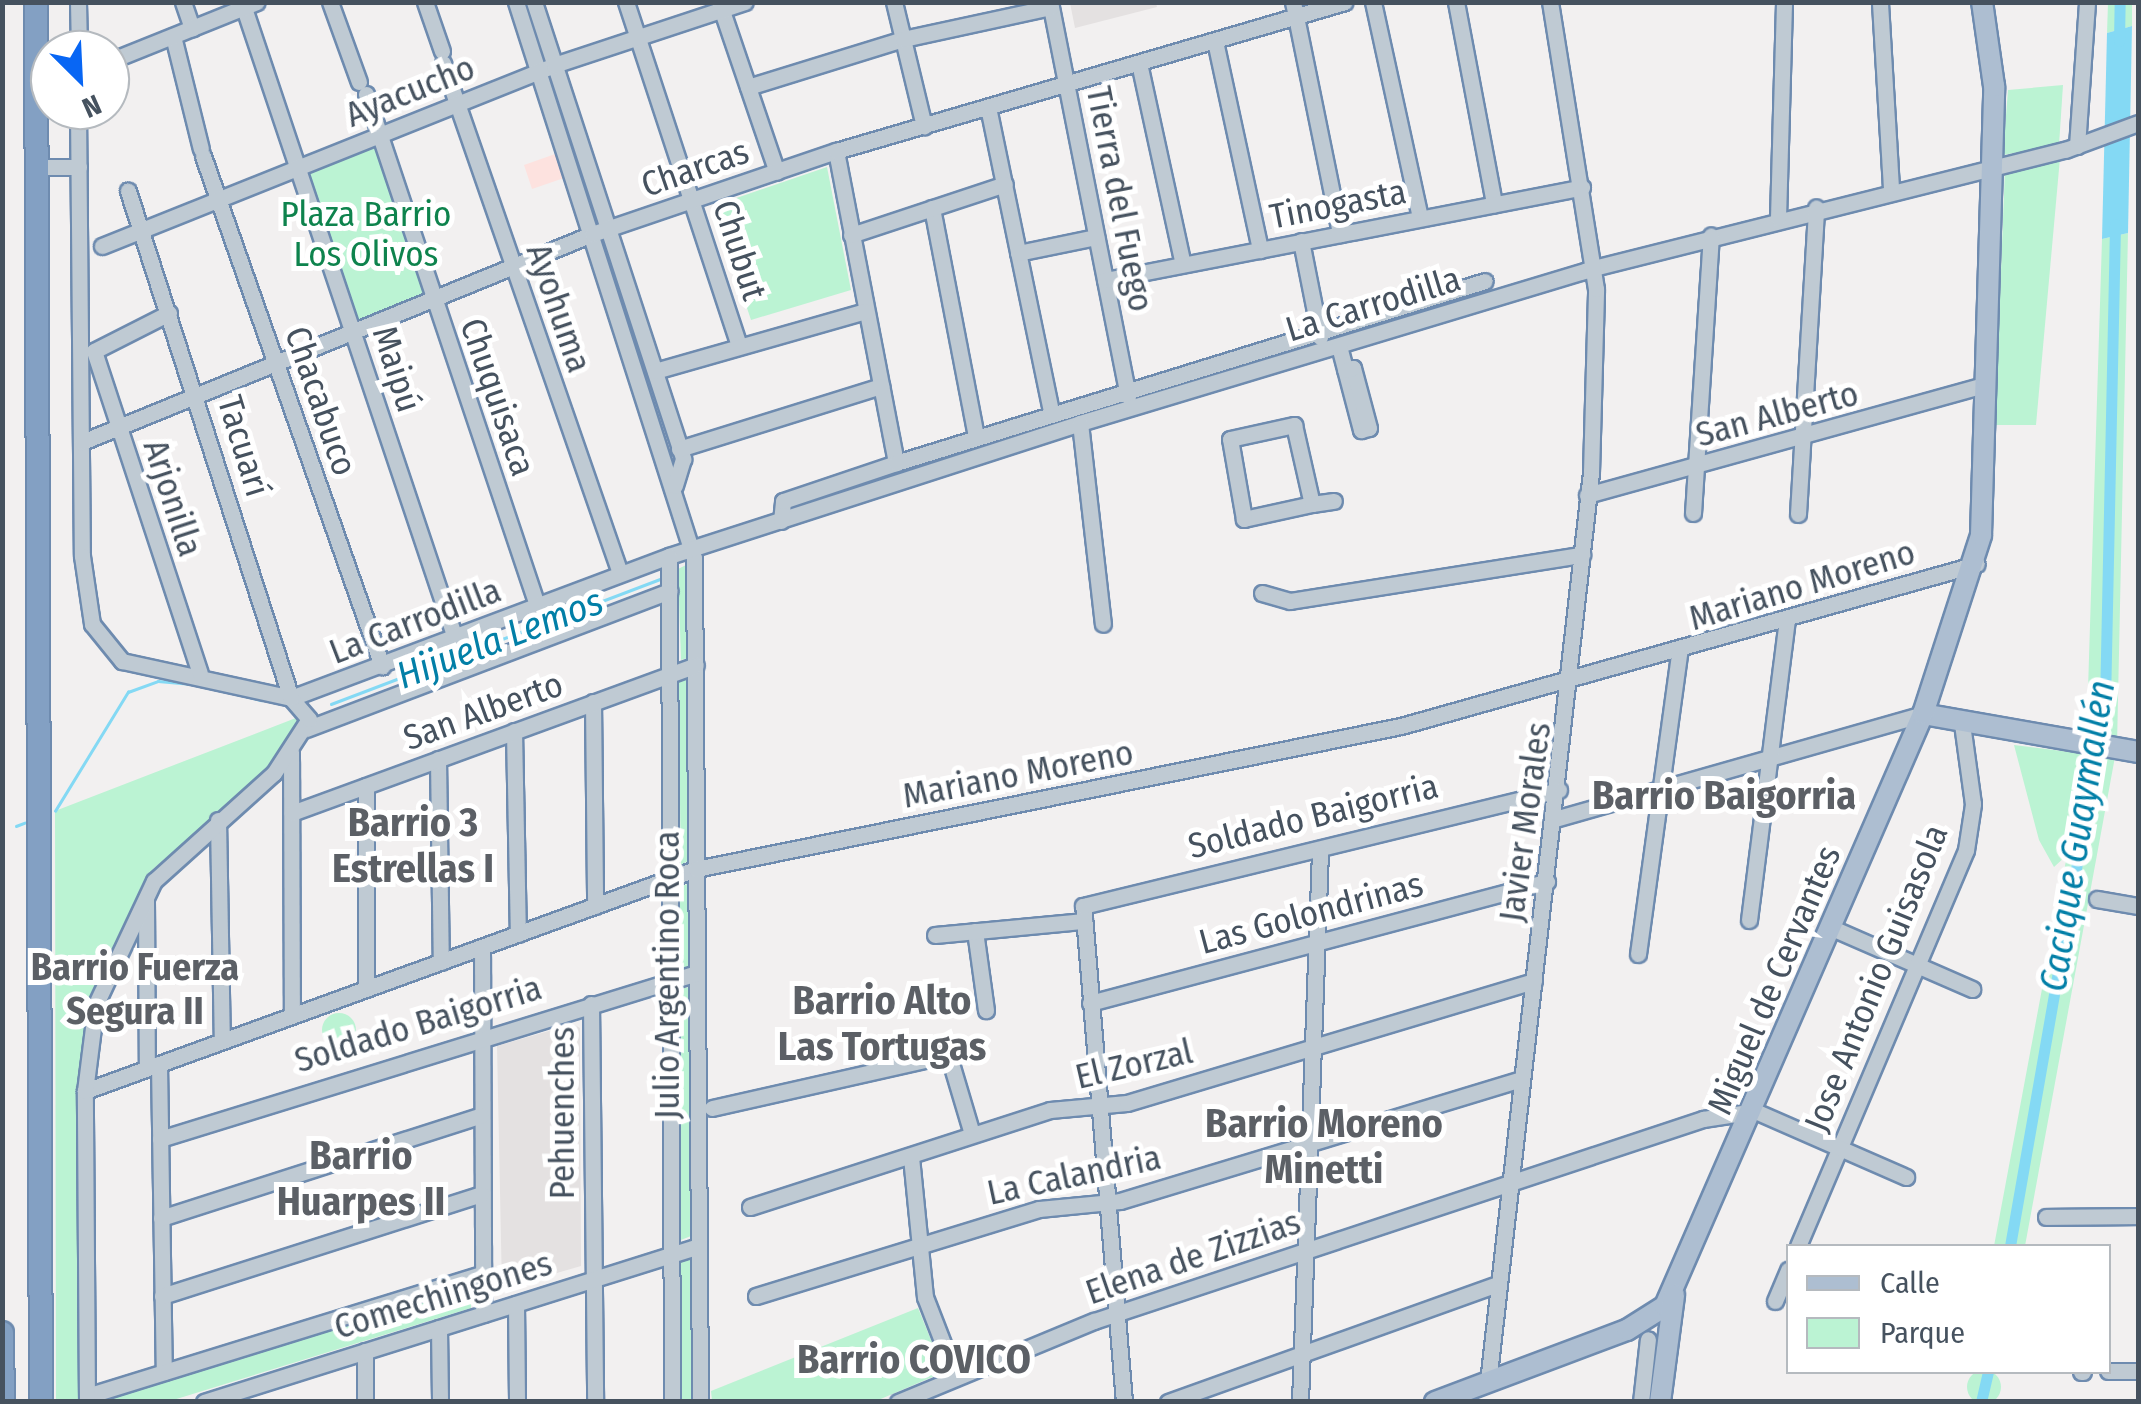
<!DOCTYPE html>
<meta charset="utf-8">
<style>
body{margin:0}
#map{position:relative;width:2141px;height:1404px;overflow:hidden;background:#f2f0f0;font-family:"Fira Sans Condensed",sans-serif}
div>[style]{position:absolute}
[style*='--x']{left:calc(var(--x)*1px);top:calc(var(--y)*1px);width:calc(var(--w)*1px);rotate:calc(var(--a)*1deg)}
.education>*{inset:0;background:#e4e1e1}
.medical>*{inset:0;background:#fde2df}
.green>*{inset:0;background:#bbf3d3}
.round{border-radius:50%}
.water>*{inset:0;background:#84d9f4}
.stream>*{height:2.5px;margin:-1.25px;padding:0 1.25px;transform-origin:1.25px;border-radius:1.25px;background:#84d9f4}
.canal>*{height:11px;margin:-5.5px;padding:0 5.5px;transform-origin:5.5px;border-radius:5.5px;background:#84d9f4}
.roads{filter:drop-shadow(2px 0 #6e8baf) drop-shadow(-2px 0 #6e8baf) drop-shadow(0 2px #6e8baf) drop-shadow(0 -2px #6e8baf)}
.minor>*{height:15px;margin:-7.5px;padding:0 7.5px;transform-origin:7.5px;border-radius:7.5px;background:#bfcad3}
.major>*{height:20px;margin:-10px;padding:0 10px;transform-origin:10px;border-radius:10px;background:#adbed1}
.highway>*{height:22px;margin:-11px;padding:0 11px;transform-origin:11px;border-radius:11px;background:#83a0c3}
span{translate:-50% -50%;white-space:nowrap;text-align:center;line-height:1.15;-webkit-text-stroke:10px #fff;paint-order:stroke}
.street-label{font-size:35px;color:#46525f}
.park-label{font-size:35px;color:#0e834d}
.water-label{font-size:38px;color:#027fa7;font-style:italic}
.neighbourhood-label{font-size:38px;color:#5c6066;font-weight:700}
.quarter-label{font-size:40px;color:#5c6066;font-weight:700}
.frame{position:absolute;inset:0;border:5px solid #46525f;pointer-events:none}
.legend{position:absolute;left:1786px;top:1244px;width:325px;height:130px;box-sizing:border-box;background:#fff;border:2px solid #b5babf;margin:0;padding:12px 18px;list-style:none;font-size:30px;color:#46525f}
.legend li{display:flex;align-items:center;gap:20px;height:50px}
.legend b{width:50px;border:2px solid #b5babf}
.north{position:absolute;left:30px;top:30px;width:100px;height:100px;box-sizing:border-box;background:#fff;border:2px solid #b5babf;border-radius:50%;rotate:156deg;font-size:28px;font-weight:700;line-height:40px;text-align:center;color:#46525f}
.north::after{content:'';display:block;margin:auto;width:35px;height:45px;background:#0866f4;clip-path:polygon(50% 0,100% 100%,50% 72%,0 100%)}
</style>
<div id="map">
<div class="education">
<i style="clip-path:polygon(1070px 3px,1156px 3px,1157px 7px,1075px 28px)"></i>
<i style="clip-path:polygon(573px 1024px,580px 1028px,581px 1266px,502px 1289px,497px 1046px)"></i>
</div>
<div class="medical">
<i style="clip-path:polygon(558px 153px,564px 178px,532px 189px,524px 165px)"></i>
</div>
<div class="green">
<i style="clip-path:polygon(2108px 3px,2132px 3px,2132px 26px,2107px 33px)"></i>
<i style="clip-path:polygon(2063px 85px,2059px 145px,2003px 155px,2008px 90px)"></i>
<i style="clip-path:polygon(380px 136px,433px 300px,353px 331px,298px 169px)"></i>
<i style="clip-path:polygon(2060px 158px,2036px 425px,1995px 425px,2005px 168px)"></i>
<i style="clip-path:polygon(827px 167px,851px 290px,751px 320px,713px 206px)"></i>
<i style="clip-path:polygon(2128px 233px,2117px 746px,2025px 1246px,1994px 1246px,2067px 855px,2054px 867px,2039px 840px,2014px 745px,2086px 754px,2102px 239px)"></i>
<i style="clip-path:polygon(688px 564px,687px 658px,681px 660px,678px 569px)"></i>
<i style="clip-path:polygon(690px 678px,688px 861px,681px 865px,678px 681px)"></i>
<i style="clip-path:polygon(301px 716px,273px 766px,153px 869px,88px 1011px,78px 1083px,80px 1402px,56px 1401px,55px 811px)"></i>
<i style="clip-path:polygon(688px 884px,689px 967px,681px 971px,678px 887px)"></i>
<i style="clip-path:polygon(690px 987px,691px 1236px,681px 1240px,679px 989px)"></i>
<i class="round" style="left:322px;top:1013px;width:34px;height:34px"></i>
<i style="clip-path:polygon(690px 1256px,693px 1401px,678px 1402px,679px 1260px)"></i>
<i style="clip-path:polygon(471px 1286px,471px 1308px,170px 1401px,105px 1401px)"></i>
<i style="clip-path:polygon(918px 1308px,944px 1372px,876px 1401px,712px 1401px,711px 1391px)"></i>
<i class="round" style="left:1967px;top:1370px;width:34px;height:34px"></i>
</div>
<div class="water">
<i style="clip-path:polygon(2132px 26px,2128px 233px,2102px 239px,2107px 33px)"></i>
</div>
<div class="stream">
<i style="--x:238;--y:694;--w:24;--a:15"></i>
<i style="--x:331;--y:704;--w:355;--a:-20.8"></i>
<i style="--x:55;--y:811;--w:140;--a:-58.5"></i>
<i style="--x:128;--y:692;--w:32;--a:-20"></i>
<i style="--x:158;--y:681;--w:34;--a:5"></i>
<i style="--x:16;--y:826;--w:9;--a:-21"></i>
</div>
<div class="canal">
<i style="--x:2119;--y:41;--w:39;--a:-89"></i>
<i style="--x:2010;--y:1246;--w:551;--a:-80.08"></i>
<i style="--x:2105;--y:703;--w:479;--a:-88.8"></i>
<i style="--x:1981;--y:1402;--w:31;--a:-77"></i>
</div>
<div class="roads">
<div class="minor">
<i style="--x:78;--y:2;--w:48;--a:88.8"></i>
<i style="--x:183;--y:2;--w:28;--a:71"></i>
<i style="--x:330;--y:2;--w:85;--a:70.1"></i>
<i style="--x:425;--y:2;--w:52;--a:70.9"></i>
<i style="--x:516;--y:2;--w:584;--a:72.25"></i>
<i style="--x:694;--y:558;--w:844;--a:89.59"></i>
<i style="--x:534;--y:2;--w:481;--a:71.9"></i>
<i style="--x:683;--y:459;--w:28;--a:107"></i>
<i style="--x:626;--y:2;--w:361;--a:71.8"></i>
<i style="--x:894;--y:2;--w:128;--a:76.4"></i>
<i style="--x:1050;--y:2;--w:402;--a:78.8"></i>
<i style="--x:1293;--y:2;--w:237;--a:78.5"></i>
<i style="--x:1373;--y:2;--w:221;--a:77.7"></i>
<i style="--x:1456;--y:2;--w:206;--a:79.3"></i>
<i style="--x:1880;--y:3;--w:186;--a:86.6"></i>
<i style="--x:720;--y:5;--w:176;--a:71.2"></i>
<i style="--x:244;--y:8;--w:664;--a:71.48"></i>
<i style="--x:173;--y:36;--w:116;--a:76.1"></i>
<i style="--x:1215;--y:41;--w:214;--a:77.8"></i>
<i style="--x:110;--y:61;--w:158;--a:-21.9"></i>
<i style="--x:443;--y:63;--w:540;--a:70.86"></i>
<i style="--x:1139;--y:63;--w:206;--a:77.7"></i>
<i style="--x:748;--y:87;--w:162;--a:-17.2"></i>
<i style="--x:903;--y:39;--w:151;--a:-12.2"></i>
<i style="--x:366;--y:94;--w:539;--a:71.5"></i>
<i style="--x:988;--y:107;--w:311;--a:78.3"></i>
<i style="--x:78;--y:110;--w:446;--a:89.5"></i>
<i style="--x:82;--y:556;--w:69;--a:81.6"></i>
<i style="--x:92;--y:624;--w:48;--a:51"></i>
<i style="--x:122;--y:661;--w:173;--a:12.3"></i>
<i style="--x:291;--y:698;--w:404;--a:-20.6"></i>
<i style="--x:669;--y:556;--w:432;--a:-17.9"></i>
<i style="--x:1080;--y:423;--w:537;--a:-16.78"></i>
<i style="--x:1594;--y:268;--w:486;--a:-14.1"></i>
<i style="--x:2065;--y:150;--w:78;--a:-20.3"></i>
<i style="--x:2077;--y:146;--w:144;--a:-86"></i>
<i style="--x:836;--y:151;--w:318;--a:79.1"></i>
<i style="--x:203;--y:156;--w:541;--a:70.66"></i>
<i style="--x:36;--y:167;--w:43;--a:0"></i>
<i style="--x:932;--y:208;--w:232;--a:79.1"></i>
<i style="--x:1778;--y:218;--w:216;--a:-88.4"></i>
<i style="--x:851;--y:235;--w:162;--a:-18.3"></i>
<i style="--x:1301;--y:241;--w:98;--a:78.8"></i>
<i style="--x:102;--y:246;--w:487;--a:-21.8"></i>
<i style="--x:554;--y:65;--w:201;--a:-18.3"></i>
<i style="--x:1018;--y:253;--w:80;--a:-11.6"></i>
<i style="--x:1105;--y:280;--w:486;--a:-11"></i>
<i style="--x:169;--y:313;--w:84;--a:153.1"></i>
<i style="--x:94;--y:351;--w:339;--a:71.8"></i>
<i style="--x:1339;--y:346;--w:87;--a:75.3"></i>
<i style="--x:1361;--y:430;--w:8;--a:-14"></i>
<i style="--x:1369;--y:428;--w:62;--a:-104.9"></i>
<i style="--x:1353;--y:368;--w:8;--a:166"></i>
<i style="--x:655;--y:371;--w:218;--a:-15.9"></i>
<i style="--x:1080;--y:423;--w:202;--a:83.5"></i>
<i style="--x:1294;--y:425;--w:81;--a:77.2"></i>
<i style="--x:1312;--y:504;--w:70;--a:167.6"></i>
<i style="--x:1244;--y:519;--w:81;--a:-99.9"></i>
<i style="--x:1230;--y:439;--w:66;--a:-12.3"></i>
<i style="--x:82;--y:442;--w:551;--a:-22.19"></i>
<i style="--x:592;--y:234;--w:258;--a:-18.8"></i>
<i style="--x:836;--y:151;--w:530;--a:-16.32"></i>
<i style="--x:679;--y:449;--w:212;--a:-17.3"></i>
<i style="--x:1587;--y:495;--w:409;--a:-15.5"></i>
<i style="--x:1312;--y:504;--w:22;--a:-8"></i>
<i style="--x:1693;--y:513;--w:278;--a:-86.3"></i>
<i style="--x:1798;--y:514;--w:307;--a:-86.6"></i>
<i style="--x:781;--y:521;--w:20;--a:-84"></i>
<i style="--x:783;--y:501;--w:119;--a:-18.6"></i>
<i style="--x:896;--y:463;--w:616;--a:-17.17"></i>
<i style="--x:669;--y:556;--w:846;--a:89.8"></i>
<i style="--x:1262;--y:593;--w:29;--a:16"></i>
<i style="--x:1290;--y:601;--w:296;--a:-9"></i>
<i style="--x:593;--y:702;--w:204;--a:89.4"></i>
<i style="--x:306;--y:729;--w:389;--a:-20.8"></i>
<i style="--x:514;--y:731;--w:203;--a:88.9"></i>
<i style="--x:291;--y:752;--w:263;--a:89.8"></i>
<i style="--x:438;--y:759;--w:203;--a:89.2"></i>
<i style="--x:292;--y:813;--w:430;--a:-20.1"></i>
<i style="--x:1555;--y:819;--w:383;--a:-15.9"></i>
<i style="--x:218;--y:820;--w:221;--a:89"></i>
<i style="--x:2097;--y:899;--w:42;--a:9.7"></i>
<i style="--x:146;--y:900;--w:168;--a:89.7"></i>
<i style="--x:1749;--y:920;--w:301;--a:-82.8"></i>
<i style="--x:1832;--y:928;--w:153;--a:23.5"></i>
<i style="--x:975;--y:931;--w:80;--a:82.1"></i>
<i style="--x:935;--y:935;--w:150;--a:-5.4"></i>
<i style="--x:482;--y:947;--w:367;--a:89.8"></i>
<i style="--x:1638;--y:954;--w:304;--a:-82.2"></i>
<i style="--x:366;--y:989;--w:203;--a:-90"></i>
<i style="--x:1090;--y:1003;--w:473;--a:-14.9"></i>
<i style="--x:591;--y:1004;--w:398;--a:89.4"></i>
<i style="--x:159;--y:1064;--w:308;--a:89.1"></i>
<i style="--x:85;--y:1091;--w:650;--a:-19.97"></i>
<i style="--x:696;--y:869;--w:719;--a:-11.47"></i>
<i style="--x:1401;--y:726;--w:598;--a:-15.71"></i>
<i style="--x:712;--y:1108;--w:233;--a:-12.7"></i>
<i style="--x:939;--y:1057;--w:11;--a:15"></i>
<i style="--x:950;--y:1060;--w:77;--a:73.4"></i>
<i style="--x:160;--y:1139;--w:562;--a:-17.18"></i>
<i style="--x:911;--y:1157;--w:141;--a:84.3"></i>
<i style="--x:925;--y:1297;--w:86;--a:68.8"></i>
<i style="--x:750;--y:1207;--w:315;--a:-17.9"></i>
<i style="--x:1050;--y:1110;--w:77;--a:-5.2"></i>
<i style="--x:1127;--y:1103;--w:425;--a:-16.7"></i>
<i style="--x:2046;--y:1217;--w:92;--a:-0.6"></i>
<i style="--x:161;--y:1218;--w:336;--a:-17.8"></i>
<i style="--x:1798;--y:1246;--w:430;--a:-67"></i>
<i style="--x:1966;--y:850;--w:47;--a:-81.3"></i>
<i style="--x:1973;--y:804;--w:81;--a:-97.8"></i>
<i style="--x:162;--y:1296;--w:335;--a:-17.7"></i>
<i style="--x:756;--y:1296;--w:296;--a:-17.1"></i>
<i style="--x:1039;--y:1209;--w:81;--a:-5.6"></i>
<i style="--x:1120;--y:1201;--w:419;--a:-16.9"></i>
<i style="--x:1775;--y:1301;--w:34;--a:-67"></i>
<i style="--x:516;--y:1304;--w:98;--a:89.4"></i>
<i style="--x:439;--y:1328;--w:74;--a:89.2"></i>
<i style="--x:365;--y:1351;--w:51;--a:90"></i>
<i style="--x:2108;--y:1371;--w:30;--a:0"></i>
<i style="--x:2081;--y:1372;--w:2;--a:0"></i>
<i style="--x:1488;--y:1382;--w:916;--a:-83.54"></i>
<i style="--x:1591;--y:472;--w:183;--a:-88.4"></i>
<i style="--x:1596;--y:289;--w:291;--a:-99.1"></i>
<i style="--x:87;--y:1396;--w:413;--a:-17.2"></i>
<i style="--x:87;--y:1402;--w:311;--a:-90.4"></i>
<i style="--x:85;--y:1091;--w:88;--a:-82.8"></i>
<i style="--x:96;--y:1004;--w:136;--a:-64.8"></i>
<i style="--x:154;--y:881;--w:161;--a:-42"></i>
<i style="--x:274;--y:773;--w:64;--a:-57.1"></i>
<i style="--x:309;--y:719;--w:28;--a:-131"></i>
<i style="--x:291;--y:698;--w:533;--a:-107.82"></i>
<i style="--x:204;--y:1402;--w:519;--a:-17.49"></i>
<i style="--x:898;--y:1402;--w:212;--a:-22.5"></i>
<i style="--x:1094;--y:1321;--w:642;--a:-18.35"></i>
<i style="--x:1703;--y:1119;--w:53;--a:-8.7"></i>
<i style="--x:1755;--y:1111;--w:165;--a:23.6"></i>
<i style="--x:1124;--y:1402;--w:498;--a:-94.7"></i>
<i style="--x:1083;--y:906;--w:490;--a:-13.7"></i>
<i style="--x:1168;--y:1402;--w:350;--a:-19.7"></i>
<i style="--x:1300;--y:1402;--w:550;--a:-87.92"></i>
<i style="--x:1641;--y:1402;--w:63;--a:-83.7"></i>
</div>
<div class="major">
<i style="--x:1923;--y:714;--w:218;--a:10"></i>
<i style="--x:1435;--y:1402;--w:205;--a:-20.6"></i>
<i style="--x:1627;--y:1330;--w:45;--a:-32.3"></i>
<i style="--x:1665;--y:1306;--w:646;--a:-66.45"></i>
<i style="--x:1923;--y:714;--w:188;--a:-72"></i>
<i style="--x:1981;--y:535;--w:449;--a:-88.3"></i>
<i style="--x:1994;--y:86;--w:85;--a:-98.1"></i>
<i style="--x:1660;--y:1402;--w:108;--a:-82.5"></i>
</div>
<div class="highway">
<i style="--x:36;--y:2;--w:1400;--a:89.8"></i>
<i style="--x:2;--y:1333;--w:69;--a:89.2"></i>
</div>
</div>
<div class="street-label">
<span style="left:410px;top:91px;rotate:-22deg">Ayacucho</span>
<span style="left:695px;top:168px;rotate:-19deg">Charcas</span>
<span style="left:1120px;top:199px;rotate:79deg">Tierra del Fuego</span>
<span style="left:1338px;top:204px;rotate:-11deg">Tinogasta</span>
<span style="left:740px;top:250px;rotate:72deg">Chubut</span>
<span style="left:1373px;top:304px;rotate:-17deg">La Carrodilla</span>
<span style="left:559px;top:308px;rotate:71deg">Ayohuma</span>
<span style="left:397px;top:369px;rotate:72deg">Maipú</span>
<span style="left:498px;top:397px;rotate:71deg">Chuquisaca</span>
<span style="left:321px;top:401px;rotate:71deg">Chacabuco</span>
<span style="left:1777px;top:414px;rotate:-15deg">San Alberto</span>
<span style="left:244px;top:446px;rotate:73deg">Tacuarí</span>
<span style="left:173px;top:498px;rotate:72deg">Arjonilla</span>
<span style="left:1802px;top:585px;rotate:-17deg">Mariano Moreno</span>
<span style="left:415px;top:621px;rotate:-21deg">La Carrodilla</span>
<span style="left:483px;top:711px;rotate:-20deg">San Alberto</span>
<span style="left:1018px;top:774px;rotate:-11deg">Mariano Moreno</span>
<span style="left:1313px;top:816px;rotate:-14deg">Soldado Baigorria</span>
<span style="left:1525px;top:822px;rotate:-82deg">Javier Morales</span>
<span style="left:1311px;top:913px;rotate:-15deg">Las Golondrinas</span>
<span style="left:667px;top:975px;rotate:-90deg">Julio Argentino Roca</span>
<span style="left:1876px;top:978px;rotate:-68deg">Jose Antonio Guisasola</span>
<span style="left:1774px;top:980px;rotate:-67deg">Miguel de Cervantes</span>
<span style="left:418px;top:1024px;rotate:-17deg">Soldado Baigorria</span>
<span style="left:1134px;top:1064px;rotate:-13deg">El Zorzal</span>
<span style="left:562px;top:1113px;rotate:-90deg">Pehuenches</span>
<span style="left:1074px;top:1175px;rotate:-12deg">La Calandria</span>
<span style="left:1193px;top:1257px;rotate:-19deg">Elena de Zizzias</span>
<span style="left:443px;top:1295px;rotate:-17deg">Comechingones</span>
</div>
<div class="park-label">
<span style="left:366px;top:234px">Plaza Barrio<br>Los Olivos</span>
</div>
<div class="water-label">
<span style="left:500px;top:639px;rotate:-21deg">Hijuela Lemos</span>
<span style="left:2078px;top:836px;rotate:-81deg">Cacique Guaymallén</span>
</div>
<div class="neighbourhood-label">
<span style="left:135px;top:990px">Barrio Fuerza<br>Segura II</span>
</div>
<div class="quarter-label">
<span style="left:1724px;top:796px">Barrio Baigorria</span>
<span style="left:413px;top:846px">Barrio 3<br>Estrellas I</span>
<span style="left:882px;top:1024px">Barrio Alto<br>Las Tortugas</span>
<span style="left:1324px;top:1147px">Barrio Moreno<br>Minetti</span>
<span style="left:361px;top:1179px">Barrio<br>Huarpes II</span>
<span style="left:914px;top:1360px">Barrio COVICO</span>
</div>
<div class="frame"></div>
<ul class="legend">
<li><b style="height:12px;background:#adbed1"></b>Calle</li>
<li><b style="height:28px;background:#bbf3d3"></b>Parque</li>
</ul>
<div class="north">N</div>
</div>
